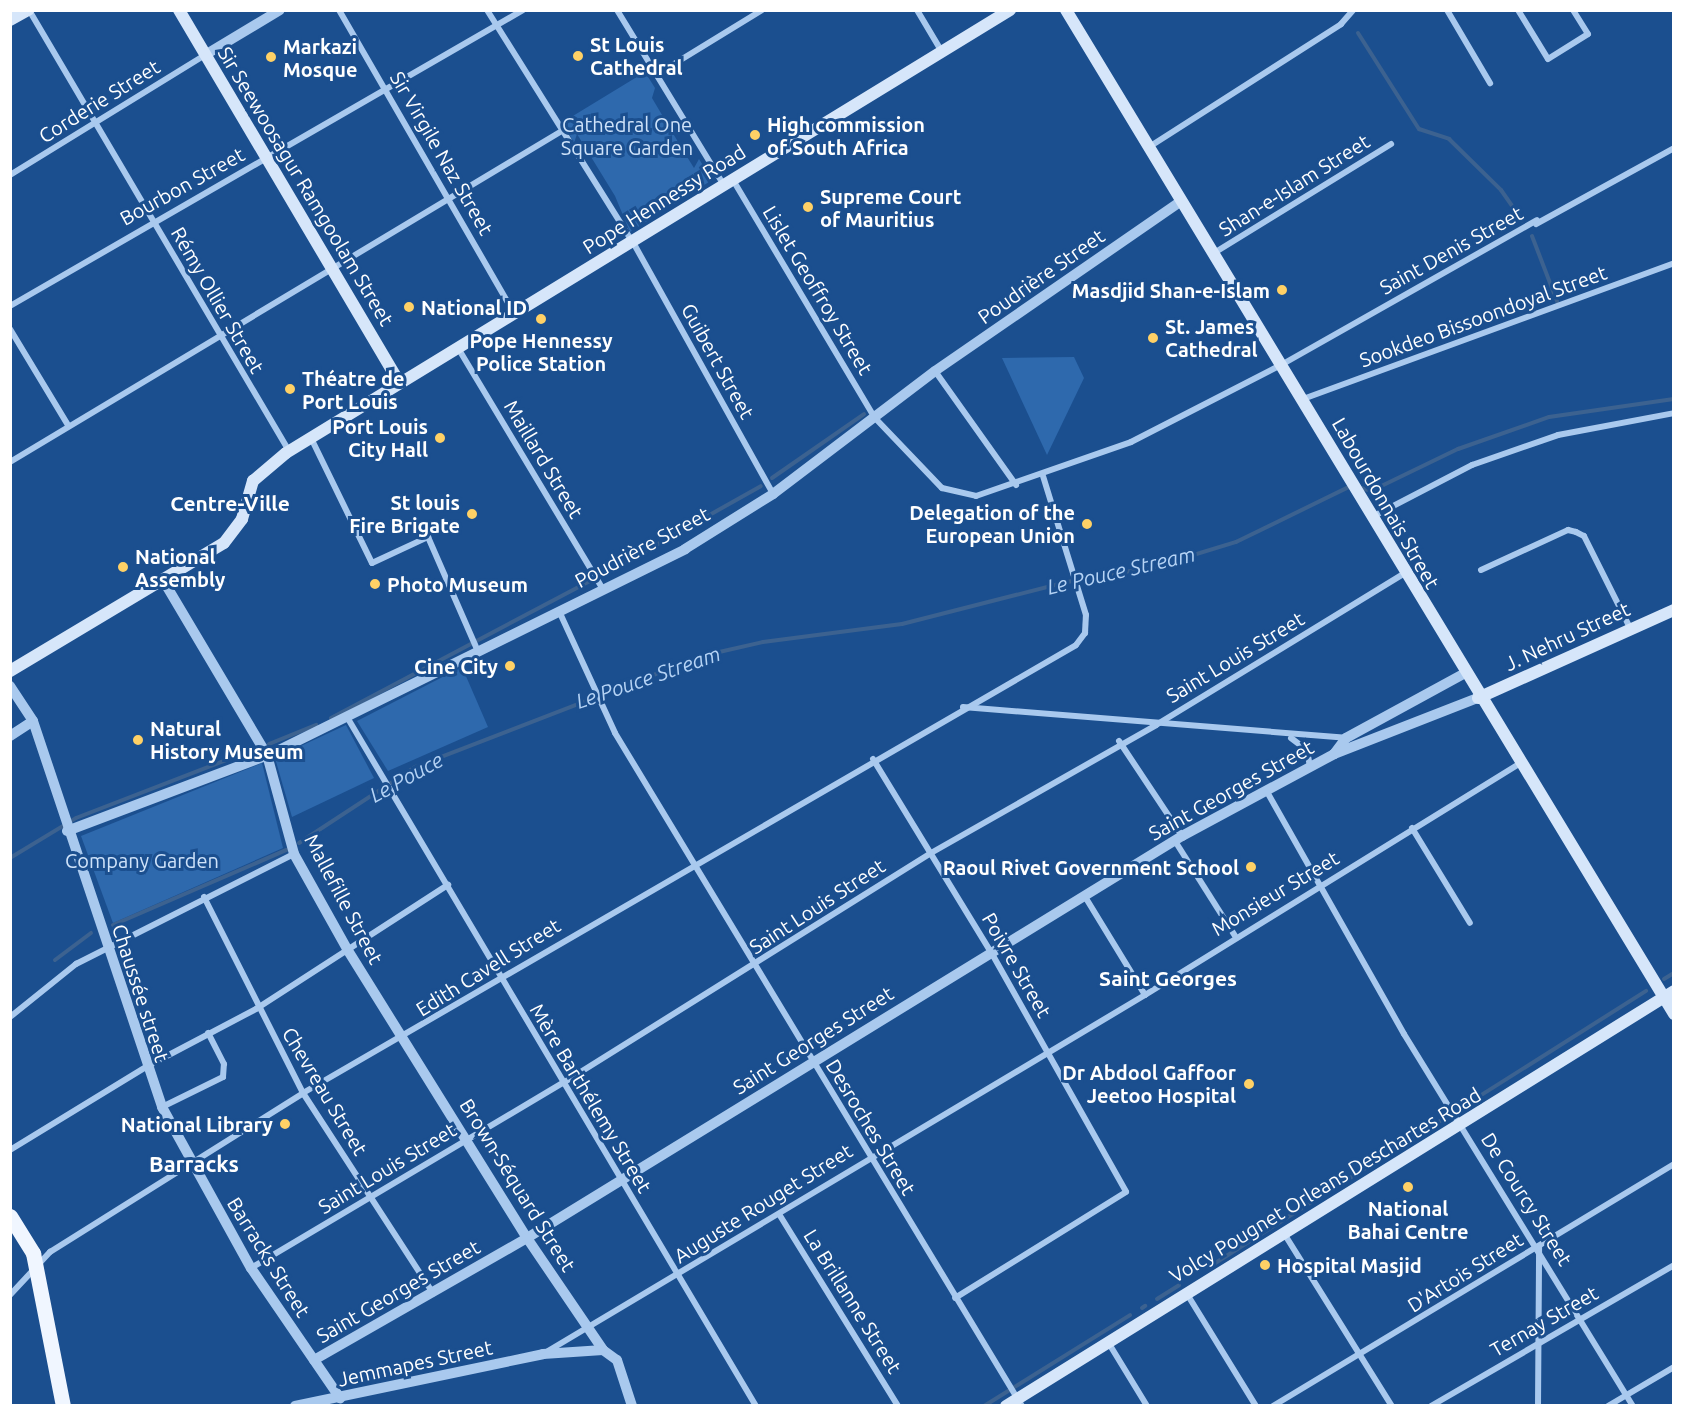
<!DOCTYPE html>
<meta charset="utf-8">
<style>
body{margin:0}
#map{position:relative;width:1684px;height:1416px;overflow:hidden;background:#1b4f8f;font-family:Ubuntu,sans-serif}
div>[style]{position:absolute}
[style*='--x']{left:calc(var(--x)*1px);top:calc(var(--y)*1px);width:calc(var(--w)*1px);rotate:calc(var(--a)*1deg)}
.green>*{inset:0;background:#2e69ad}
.stream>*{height:4px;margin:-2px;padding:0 2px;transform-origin:2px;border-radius:2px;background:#3c6290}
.minor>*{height:6px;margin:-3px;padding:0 3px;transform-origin:3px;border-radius:3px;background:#a9c9ee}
.tertiary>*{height:10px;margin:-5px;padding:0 5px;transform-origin:5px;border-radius:5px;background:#a9c9ee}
.secondary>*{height:12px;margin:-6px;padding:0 6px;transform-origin:6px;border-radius:6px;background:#d6e6fa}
.primary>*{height:15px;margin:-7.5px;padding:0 7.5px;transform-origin:7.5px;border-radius:7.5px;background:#f0f6ff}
.dots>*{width:16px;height:16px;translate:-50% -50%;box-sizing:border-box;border:3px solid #1b4f8f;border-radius:50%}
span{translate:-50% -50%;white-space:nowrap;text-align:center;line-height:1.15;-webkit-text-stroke:6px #1b4f8f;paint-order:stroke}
.poi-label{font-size:20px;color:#fff;font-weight:700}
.left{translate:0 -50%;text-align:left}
.right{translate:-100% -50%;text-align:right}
.street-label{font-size:20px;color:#fff}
.park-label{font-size:20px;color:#cfe3fa}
.neighbourhood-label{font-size:21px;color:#fff;font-weight:700}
.water-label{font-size:21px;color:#b5d3f5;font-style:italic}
.quarter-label{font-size:22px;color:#fff;font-weight:700}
.frame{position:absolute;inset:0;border:12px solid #fff;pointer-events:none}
</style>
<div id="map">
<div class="green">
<i style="clip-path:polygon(645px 72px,655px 88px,652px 98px,684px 152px,694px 168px,699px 159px,712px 180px,630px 232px,615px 196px,577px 134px,574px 143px,563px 122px)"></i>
<i style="clip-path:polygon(1074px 357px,1084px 378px,1047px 455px,1002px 358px)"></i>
<i style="clip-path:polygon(462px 667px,488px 727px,388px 771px,357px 721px)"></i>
<i style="clip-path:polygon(346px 725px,374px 778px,292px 817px,275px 758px)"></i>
<i style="clip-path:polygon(262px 763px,283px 848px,113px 923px,81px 836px)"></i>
</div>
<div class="stream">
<i style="--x:1358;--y:33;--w:114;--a:57.6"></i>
<i style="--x:1419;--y:129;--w:32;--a:18"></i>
<i style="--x:1449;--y:139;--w:73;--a:44.4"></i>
<i style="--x:1501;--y:190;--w:37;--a:55"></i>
<i style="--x:1532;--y:236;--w:70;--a:69"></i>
<i style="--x:772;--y:478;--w:112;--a:-34.8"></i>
<i style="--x:1358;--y:487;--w:14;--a:17"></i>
<i style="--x:1371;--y:491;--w:97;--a:-25.8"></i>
<i style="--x:1458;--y:449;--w:96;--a:-19.4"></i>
<i style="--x:1549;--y:417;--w:126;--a:-8.2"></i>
<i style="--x:603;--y:575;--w:181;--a:-29.4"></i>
<i style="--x:331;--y:718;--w:293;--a:-27.9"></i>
<i style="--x:269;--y:744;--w:51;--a:-22"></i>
<i style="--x:299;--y:843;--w:139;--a:-33.2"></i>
<i style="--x:415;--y:767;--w:312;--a:-21.1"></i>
<i style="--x:706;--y:655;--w:58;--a:-12.8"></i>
<i style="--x:763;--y:642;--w:140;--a:-7.4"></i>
<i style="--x:902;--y:624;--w:170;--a:-14.3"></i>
<i style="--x:1067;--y:582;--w:88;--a:-9.8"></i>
<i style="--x:1154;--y:567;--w:86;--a:-17"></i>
<i style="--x:1236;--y:542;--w:128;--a:-26"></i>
<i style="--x:10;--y:858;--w:77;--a:-31.2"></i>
<i style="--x:76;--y:818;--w:192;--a:-21.1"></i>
<i style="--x:113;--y:925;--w:189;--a:-23.4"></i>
<i style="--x:55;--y:960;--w:45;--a:-36.9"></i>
<i style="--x:1664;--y:979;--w:12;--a:-31"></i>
<i style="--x:1209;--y:1267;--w:517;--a:-32.28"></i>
<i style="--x:1157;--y:1299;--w:26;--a:-32"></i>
<i style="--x:1142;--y:1308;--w:4;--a:-34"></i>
<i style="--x:984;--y:1406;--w:172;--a:-31.9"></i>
</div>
<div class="minor">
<i style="--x:29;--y:10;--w:512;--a:59.48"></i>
<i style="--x:339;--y:10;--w:350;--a:60"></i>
<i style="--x:487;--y:10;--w:276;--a:57.9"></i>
<i style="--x:634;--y:244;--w:286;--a:60.9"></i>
<i style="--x:617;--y:10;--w:205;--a:58.6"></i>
<i style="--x:917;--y:10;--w:49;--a:59.2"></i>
<i style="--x:1447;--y:10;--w:85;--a:59.5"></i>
<i style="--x:1518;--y:10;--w:57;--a:58.5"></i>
<i style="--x:1548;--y:59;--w:47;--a:-32"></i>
<i style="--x:1588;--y:34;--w:28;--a:-122"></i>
<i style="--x:656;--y:75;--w:124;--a:-31.5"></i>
<i style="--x:1149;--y:147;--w:228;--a:-32.6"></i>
<i style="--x:1341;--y:24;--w:18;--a:-49"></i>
<i style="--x:10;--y:175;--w:229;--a:-31.6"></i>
<i style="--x:733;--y:180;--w:277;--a:59.2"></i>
<i style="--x:875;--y:418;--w:97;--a:46.3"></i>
<i style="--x:942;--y:488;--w:35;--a:13"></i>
<i style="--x:976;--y:496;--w:164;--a:-19.2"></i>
<i style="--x:1131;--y:442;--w:169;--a:-27.2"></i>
<i style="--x:1281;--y:365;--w:294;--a:-29.5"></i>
<i style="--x:1536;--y:224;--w:158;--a:-28.8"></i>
<i style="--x:1214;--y:253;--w:208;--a:-31.6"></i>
<i style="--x:10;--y:306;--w:592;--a:-29.98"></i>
<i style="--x:10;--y:329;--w:112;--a:58.9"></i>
<i style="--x:458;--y:348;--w:281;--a:59"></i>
<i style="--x:935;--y:371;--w:140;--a:54.6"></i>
<i style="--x:1303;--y:399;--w:395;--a:-20.1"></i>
<i style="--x:311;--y:438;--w:139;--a:64"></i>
<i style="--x:372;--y:563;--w:62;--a:-24.9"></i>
<i style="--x:428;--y:537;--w:120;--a:66.4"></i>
<i style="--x:10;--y:462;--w:641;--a:-30.96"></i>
<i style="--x:1372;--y:517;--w:113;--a:-27.5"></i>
<i style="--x:1472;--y:465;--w:91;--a:-19.2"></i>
<i style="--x:1558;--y:435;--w:118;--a:-10.7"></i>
<i style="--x:1481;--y:570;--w:96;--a:-24.7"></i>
<i style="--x:1568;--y:530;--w:8;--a:14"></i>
<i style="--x:1576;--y:532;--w:9;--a:27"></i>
<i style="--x:1584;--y:536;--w:103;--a:63.4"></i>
<i style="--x:559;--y:611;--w:134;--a:65.3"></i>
<i style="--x:615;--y:733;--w:786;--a:58.84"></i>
<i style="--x:963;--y:707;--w:384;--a:4.6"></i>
<i style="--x:347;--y:717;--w:801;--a:59.31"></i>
<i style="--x:1291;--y:738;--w:20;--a:37"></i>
<i style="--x:1307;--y:750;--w:17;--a:80"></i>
<i style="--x:1119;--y:741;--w:114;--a:56.4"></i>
<i style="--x:873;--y:759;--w:226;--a:58.6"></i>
<i style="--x:991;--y:952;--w:275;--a:60.6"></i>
<i style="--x:1126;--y:1192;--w:201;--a:148.2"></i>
<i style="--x:1266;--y:790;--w:280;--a:60.5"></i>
<i style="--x:1404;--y:1034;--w:437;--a:58.4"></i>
<i style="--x:1412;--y:828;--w:111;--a:58.6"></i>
<i style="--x:1175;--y:841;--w:112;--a:57.7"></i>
<i style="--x:1084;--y:895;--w:117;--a:58.6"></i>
<i style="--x:204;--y:897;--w:220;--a:63.2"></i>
<i style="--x:303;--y:1093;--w:239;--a:57"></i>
<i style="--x:10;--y:1017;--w:85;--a:-38.8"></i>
<i style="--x:76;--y:964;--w:244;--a:-26.8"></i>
<i style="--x:162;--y:1107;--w:68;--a:-26.2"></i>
<i style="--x:223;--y:1077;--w:13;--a:-86"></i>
<i style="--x:224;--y:1064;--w:35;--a:-117"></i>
<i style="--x:10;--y:1150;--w:159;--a:-31.4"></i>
<i style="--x:146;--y:1067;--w:124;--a:-27.8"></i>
<i style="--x:256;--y:1009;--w:229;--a:-32.9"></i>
<i style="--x:779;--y:1214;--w:226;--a:58.2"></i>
<i style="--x:1285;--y:1235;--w:202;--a:58"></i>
<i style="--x:251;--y:1268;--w:363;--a:-30.7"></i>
<i style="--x:563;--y:1083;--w:434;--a:-32"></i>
<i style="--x:931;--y:853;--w:259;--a:-29.6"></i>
<i style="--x:1156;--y:725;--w:289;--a:-31.4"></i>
<i style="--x:1187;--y:1294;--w:132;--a:58.4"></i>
<i style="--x:10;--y:1295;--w:59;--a:-47.1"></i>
<i style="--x:50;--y:1252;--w:299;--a:-32.1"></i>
<i style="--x:303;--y:1093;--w:893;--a:-30.09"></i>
<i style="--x:1076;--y:645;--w:15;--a:-53"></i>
<i style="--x:1085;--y:633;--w:18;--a:-87"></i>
<i style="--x:1086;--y:615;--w:145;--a:-107.2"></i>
<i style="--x:1108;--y:1342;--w:75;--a:58.6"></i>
<i style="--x:548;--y:1351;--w:695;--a:-30.81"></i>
<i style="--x:1145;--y:995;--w:441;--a:-31.7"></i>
<i style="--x:1273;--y:1406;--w:468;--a:-31.1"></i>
<i style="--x:1431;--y:1406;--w:281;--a:-30.1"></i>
<i style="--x:1538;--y:1406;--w:160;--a:-89.6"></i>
<i style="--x:1608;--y:1406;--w:77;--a:-30.6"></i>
</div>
<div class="tertiary">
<i style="--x:205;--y:55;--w:87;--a:-31"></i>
<i style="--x:163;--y:580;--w:204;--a:59.3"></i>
<i style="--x:267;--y:755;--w:103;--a:74.7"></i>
<i style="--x:294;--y:854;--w:109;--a:60.8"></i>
<i style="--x:347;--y:949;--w:340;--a:58.1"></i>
<i style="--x:527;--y:1238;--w:135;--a:55.8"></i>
<i style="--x:603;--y:1350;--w:17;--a:36"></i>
<i style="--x:617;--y:1360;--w:48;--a:71.9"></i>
<i style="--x:10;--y:686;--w:42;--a:56.7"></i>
<i style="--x:33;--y:721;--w:407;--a:71.5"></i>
<i style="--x:162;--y:1107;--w:184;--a:61.1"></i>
<i style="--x:251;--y:1268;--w:158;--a:55.6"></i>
<i style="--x:10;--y:736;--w:27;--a:-33"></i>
<i style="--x:1334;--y:754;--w:20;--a:-53"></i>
<i style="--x:1346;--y:738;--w:136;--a:-28.6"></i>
<i style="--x:67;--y:831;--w:220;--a:-20.7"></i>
<i style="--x:273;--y:753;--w:460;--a:-26.3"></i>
<i style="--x:685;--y:549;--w:104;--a:-32"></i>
<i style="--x:773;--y:494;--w:203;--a:-37.2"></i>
<i style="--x:935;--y:371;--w:299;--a:-34.6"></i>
<i style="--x:314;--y:1360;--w:245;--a:-29.8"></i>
<i style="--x:527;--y:1238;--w:769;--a:-31.54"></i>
<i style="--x:1182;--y:836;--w:173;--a:-28.3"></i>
<i style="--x:1334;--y:754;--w:155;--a:-21.3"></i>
<i style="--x:295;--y:1406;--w:253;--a:-11.8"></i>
<i style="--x:543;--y:1354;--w:60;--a:-3.8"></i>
</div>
<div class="secondary">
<i style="--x:179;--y:10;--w:432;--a:59.4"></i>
<i style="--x:1066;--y:10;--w:1174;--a:58.8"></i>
<i style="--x:10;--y:20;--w:21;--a:-29"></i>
<i style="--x:10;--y:671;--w:249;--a:-30.9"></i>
<i style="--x:224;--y:543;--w:30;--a:-53"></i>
<i style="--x:242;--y:519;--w:40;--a:-74"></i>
<i style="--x:253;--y:481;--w:43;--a:-40.3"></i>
<i style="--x:286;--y:453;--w:849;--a:-31.46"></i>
<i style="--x:1478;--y:698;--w:215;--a:-24.2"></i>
<i style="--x:1006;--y:1406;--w:786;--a:-31.85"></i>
</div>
<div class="primary">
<i style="--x:10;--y:1216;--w:44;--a:58.1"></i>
<i style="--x:33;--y:1253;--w:156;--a:78.9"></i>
</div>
<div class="dots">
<i style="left:578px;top:56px;background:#ffd166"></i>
<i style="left:271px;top:57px;background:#ffd166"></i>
<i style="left:755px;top:135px;background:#ffd166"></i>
<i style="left:808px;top:207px;background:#ffd166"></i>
<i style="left:1282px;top:290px;background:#ffd166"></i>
<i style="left:409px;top:307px;background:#ffd166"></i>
<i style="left:541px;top:319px;background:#ffd166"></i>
<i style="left:1153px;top:338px;background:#ffd166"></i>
<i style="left:290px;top:389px;background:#ffd166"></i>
<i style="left:440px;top:438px;background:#ffd166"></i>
<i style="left:472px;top:514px;background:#ffd166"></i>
<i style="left:1087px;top:524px;background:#ffd166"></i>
<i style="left:123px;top:567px;background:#ffd166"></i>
<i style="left:375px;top:584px;background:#ffd166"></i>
<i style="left:510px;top:666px;background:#ffd166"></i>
<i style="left:138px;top:740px;background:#ffd166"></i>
<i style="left:1251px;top:867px;background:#ffd166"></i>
<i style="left:1249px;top:1084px;background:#ffd166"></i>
<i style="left:285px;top:1124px;background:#ffd166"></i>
<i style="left:1408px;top:1187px;background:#ffd166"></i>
<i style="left:1265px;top:1265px;background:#ffd166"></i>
</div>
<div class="poi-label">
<span class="left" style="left:590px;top:56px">St Louis<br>Cathedral</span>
<span class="left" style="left:283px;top:58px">Markazi<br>Mosque</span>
<span class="left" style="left:767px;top:136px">High commission<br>of South Africa</span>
<span class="left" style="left:820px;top:208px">Supreme Court<br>of Mauritius</span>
<span class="right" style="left:1270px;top:290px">Masdjid Shan-e-Islam</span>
<span class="left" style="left:421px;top:307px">National ID</span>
<span class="left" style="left:1165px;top:338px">St. James<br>Cathedral</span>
<span style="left:541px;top:352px">Pope Hennessy<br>Police Station</span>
<span class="left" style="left:302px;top:390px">Théatre de<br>Port Louis</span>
<span class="right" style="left:428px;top:438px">Port Louis<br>City Hall</span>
<span class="right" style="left:460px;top:514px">St louis<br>Fire Brigate</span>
<span class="right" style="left:1075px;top:524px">Delegation of the<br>European Union</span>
<span class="left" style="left:135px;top:568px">National<br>Assembly</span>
<span class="left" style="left:387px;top:584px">Photo Museum</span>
<span class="right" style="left:498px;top:666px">Cine City</span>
<span class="left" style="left:150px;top:740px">Natural<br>History Museum</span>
<span class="right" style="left:1239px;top:867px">Raoul Rivet Government School</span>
<span class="right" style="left:1236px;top:1084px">Dr Abdool Gaffoor<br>Jeetoo Hospital</span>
<span class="right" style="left:273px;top:1124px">National Library</span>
<span style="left:1408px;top:1220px">National<br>Bahai Centre</span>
<span class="left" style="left:1277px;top:1265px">Hospital Masjid</span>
</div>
<div class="street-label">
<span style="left:99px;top:101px;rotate:-32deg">Corderie Street</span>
<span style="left:442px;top:153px;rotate:60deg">Sir Virgile Naz Street</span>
<span style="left:1294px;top:185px;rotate:-32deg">Shan-e-Islam Street</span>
<span style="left:182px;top:186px;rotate:-29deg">Bourbon Street</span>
<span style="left:306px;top:186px;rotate:59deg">Sir Seewoosagur Ramgoolam Street</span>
<span style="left:664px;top:199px;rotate:-32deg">Pope Hennessy Road</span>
<span style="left:1451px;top:250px;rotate:-29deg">Saint Denis Street</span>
<span style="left:1041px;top:276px;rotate:-35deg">Poudrière Street</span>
<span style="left:818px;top:290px;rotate:59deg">Lislet Geoffroy Street</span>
<span style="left:218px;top:300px;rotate:60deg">Rémy Ollier Street</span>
<span style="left:1483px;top:316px;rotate:-20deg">Sookdeo Bissoondoyal Street</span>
<span style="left:718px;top:361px;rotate:61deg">Guibert Street</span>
<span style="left:544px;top:459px;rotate:59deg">Maillard Street</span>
<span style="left:1386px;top:503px;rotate:60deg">Labourdonnais Street</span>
<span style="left:642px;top:547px;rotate:-28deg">Poudrière Street</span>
<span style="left:1567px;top:636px;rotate:-25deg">J. Nehru Street</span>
<span style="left:1235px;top:657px;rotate:-31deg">Saint Louis Street</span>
<span style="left:1231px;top:790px;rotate:-29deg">Saint Georges Street</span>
<span style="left:1275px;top:893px;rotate:-31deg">Monsieur Street</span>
<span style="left:344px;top:899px;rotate:62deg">Mallefille Street</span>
<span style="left:817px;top:906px;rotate:-33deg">Saint Louis Street</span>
<span style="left:1017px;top:965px;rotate:60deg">Poivre Street</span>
<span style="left:488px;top:967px;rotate:-32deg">Edith Cavell Street</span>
<span style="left:141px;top:993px;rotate:72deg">Chaussée street</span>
<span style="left:813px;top:1040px;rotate:-32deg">Saint Georges Street</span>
<span style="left:325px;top:1091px;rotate:59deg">Chevreau Street</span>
<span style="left:591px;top:1098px;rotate:59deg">Mère Barthélemy Street</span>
<span style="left:871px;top:1127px;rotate:59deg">Desroches Street</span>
<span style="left:387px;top:1168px;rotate:-31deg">Saint Louis Street</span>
<span style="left:518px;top:1185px;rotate:58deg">Brown-Séquard Street</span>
<span style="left:1325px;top:1185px;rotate:-31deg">Volcy Pougnet Orleans Deschartes Road</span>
<span style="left:1527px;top:1199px;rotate:58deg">De Courcy Street</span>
<span style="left:763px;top:1203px;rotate:-32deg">Auguste Rouget Street</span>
<span style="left:269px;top:1257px;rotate:58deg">Barracks Street</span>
<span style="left:1465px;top:1272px;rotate:-32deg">D'Artois Street</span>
<span style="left:398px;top:1291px;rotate:-30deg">Saint Georges Street</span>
<span style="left:853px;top:1301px;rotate:58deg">La Brillanne Street</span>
<span style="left:1544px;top:1321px;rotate:-30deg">Ternay Street</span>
<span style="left:415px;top:1363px;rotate:-12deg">Jemmapes Street</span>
</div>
<div class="park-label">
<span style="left:627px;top:136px">Cathedral One<br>Square Garden</span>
<span style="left:142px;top:860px">Company Garden</span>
</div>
<div class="neighbourhood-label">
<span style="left:230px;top:503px">Centre-Ville</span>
<span style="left:1168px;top:978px">Saint Georges</span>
</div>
<div class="water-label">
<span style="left:1121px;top:570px;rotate:-13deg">Le Pouce Stream</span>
<span style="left:648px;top:677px;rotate:-19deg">Le Pouce Stream</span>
<span style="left:406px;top:777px;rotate:-29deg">Le Pouce</span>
</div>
<div class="quarter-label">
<span style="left:194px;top:1164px">Barracks</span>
</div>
<div class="frame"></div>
</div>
